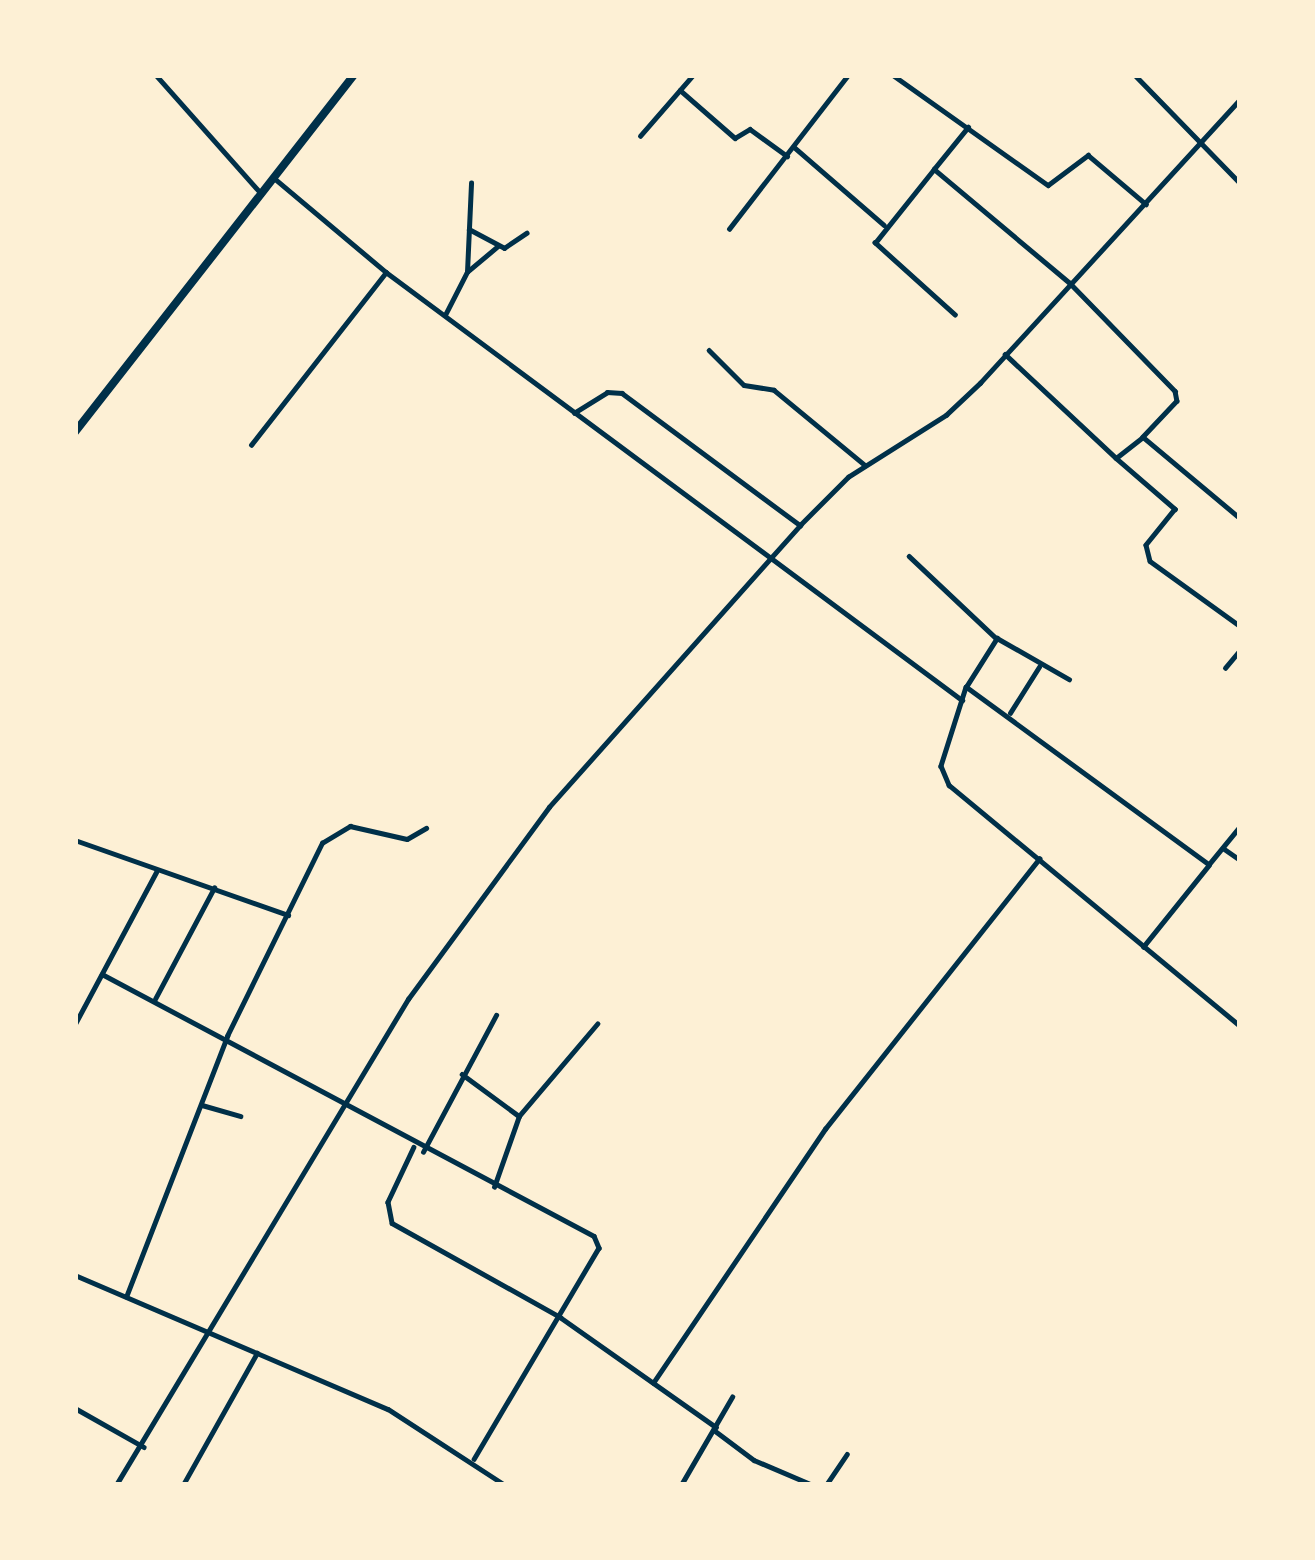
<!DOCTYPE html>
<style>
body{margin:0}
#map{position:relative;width:1315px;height:1560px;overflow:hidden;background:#fdf0d5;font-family:Poppins,sans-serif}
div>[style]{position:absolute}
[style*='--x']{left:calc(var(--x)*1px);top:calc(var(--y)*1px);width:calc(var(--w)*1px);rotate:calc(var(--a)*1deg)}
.minor>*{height:4.5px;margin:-2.25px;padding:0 2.25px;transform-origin:2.25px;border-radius:2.25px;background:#003049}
.primary>*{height:8px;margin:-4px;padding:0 4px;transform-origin:4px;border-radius:4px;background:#003049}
span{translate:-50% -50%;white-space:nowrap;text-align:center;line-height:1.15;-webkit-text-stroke:12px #fdf0d5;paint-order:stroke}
.frame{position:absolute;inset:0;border:78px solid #fdf0d5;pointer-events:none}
</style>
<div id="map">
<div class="minor">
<i style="--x:156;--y:75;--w:154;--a:48.4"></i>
<i style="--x:893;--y:75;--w:190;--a:35.4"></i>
<i style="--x:1048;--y:185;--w:50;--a:-36.9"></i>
<i style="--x:1088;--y:155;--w:76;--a:40.2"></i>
<i style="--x:1135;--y:75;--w:151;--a:45.8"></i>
<i style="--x:680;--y:90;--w:73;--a:41.1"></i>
<i style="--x:735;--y:138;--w:17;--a:-31"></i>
<i style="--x:750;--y:129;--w:46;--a:36.1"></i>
<i style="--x:640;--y:136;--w:81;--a:-49"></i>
<i style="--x:794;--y:147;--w:119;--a:40.9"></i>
<i style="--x:934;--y:169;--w:54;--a:-51"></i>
<i style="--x:274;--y:178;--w:146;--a:40"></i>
<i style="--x:386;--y:272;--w:718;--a:36.61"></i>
<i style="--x:469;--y:229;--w:40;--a:28"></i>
<i style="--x:504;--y:248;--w:27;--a:-34"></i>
<i style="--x:729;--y:229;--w:195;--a:-52.3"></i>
<i style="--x:467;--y:272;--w:40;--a:-40"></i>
<i style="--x:445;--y:315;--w:48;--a:-62.9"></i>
<i style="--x:467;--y:272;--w:89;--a:-87.4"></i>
<i style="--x:955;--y:315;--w:108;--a:-138"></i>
<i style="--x:875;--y:243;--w:95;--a:-51.4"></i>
<i style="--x:934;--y:169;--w:177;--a:40"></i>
<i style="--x:1070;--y:283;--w:151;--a:45.8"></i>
<i style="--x:1175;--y:391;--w:10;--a:79"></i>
<i style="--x:1177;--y:401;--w:50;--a:133.4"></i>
<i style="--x:1143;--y:437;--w:126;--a:39.9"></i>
<i style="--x:709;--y:350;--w:49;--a:45"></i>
<i style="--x:744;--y:385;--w:30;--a:9"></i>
<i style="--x:774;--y:390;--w:118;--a:39.5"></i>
<i style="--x:1005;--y:354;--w:152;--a:43.1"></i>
<i style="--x:1116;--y:458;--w:34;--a:-38"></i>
<i style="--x:574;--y:413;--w:39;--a:-32"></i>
<i style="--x:607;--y:392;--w:15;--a:4"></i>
<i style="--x:622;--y:393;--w:222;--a:36.6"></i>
<i style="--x:251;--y:445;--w:219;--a:-52"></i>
<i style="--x:1116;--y:458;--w:78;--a:40.8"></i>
<i style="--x:1175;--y:509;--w:46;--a:128.9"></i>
<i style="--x:1146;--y:545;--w:16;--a:76"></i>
<i style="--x:1150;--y:561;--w:111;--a:35.8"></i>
<i style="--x:909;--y:556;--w:120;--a:43.3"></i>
<i style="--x:1225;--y:668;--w:23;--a:-50"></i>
<i style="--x:966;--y:687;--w:58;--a:-57.7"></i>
<i style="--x:997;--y:638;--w:83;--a:29.7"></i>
<i style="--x:1010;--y:713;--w:54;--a:-57.8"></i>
<i style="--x:1240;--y:827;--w:49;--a:129.2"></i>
<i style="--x:1209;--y:865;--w:301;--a:-143.8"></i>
<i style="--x:966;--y:687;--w:83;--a:107.6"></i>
<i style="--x:941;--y:766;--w:21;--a:67"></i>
<i style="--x:949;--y:785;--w:378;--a:39.6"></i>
<i style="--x:75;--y:840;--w:226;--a:19.4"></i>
<i style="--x:1223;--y:848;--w:21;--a:35"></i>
<i style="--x:1143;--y:947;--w:105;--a:-51.2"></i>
<i style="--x:102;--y:974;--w:557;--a:28.04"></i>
<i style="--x:594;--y:1236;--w:13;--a:67"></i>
<i style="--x:599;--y:1248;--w:245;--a:120.6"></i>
<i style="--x:155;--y:999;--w:126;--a:-62"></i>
<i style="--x:75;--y:1024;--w:172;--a:-61.9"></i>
<i style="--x:462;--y:1074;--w:71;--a:36.4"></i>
<i style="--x:202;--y:1105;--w:40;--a:16"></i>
<i style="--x:414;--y:1147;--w:61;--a:115.3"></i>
<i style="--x:388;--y:1202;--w:21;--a:79"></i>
<i style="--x:392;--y:1223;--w:193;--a:29.2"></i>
<i style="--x:560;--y:1317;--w:191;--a:35.2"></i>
<i style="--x:423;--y:1152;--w:155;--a:-61.9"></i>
<i style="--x:494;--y:1187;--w:75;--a:-70.6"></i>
<i style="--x:519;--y:1116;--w:121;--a:-49.7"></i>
<i style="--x:75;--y:1275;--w:340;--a:23.2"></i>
<i style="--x:388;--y:1409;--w:140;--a:33"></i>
<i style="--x:126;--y:1297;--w:280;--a:-68.8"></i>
<i style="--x:227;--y:1036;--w:215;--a:-63.8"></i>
<i style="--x:322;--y:843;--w:33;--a:-31"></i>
<i style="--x:350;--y:826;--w:58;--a:12.8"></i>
<i style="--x:407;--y:839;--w:22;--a:-30"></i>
<i style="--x:653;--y:1383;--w:307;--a:-55.9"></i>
<i style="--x:825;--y:1129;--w:345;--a:-51.6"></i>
<i style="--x:75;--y:1408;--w:79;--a:29.5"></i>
<i style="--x:714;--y:1430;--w:50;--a:36.9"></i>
<i style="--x:754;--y:1460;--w:64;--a:23"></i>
<i style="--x:184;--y:1483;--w:149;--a:-60.7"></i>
<i style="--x:116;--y:1485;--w:567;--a:-59"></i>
<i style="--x:408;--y:999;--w:238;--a:-53.7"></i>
<i style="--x:549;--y:807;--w:378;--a:-48.3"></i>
<i style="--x:800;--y:525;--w:68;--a:-45"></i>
<i style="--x:848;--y:477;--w:116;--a:-32.3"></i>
<i style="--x:946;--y:415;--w:47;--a:-43.3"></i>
<i style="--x:980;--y:383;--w:385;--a:-47.5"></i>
<i style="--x:681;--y:1485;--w:102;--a:-59.9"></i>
<i style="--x:826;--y:1485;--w:37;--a:-56"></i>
</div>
<div class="primary">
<i style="--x:75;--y:432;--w:453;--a:-52"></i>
</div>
<div class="frame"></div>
</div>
